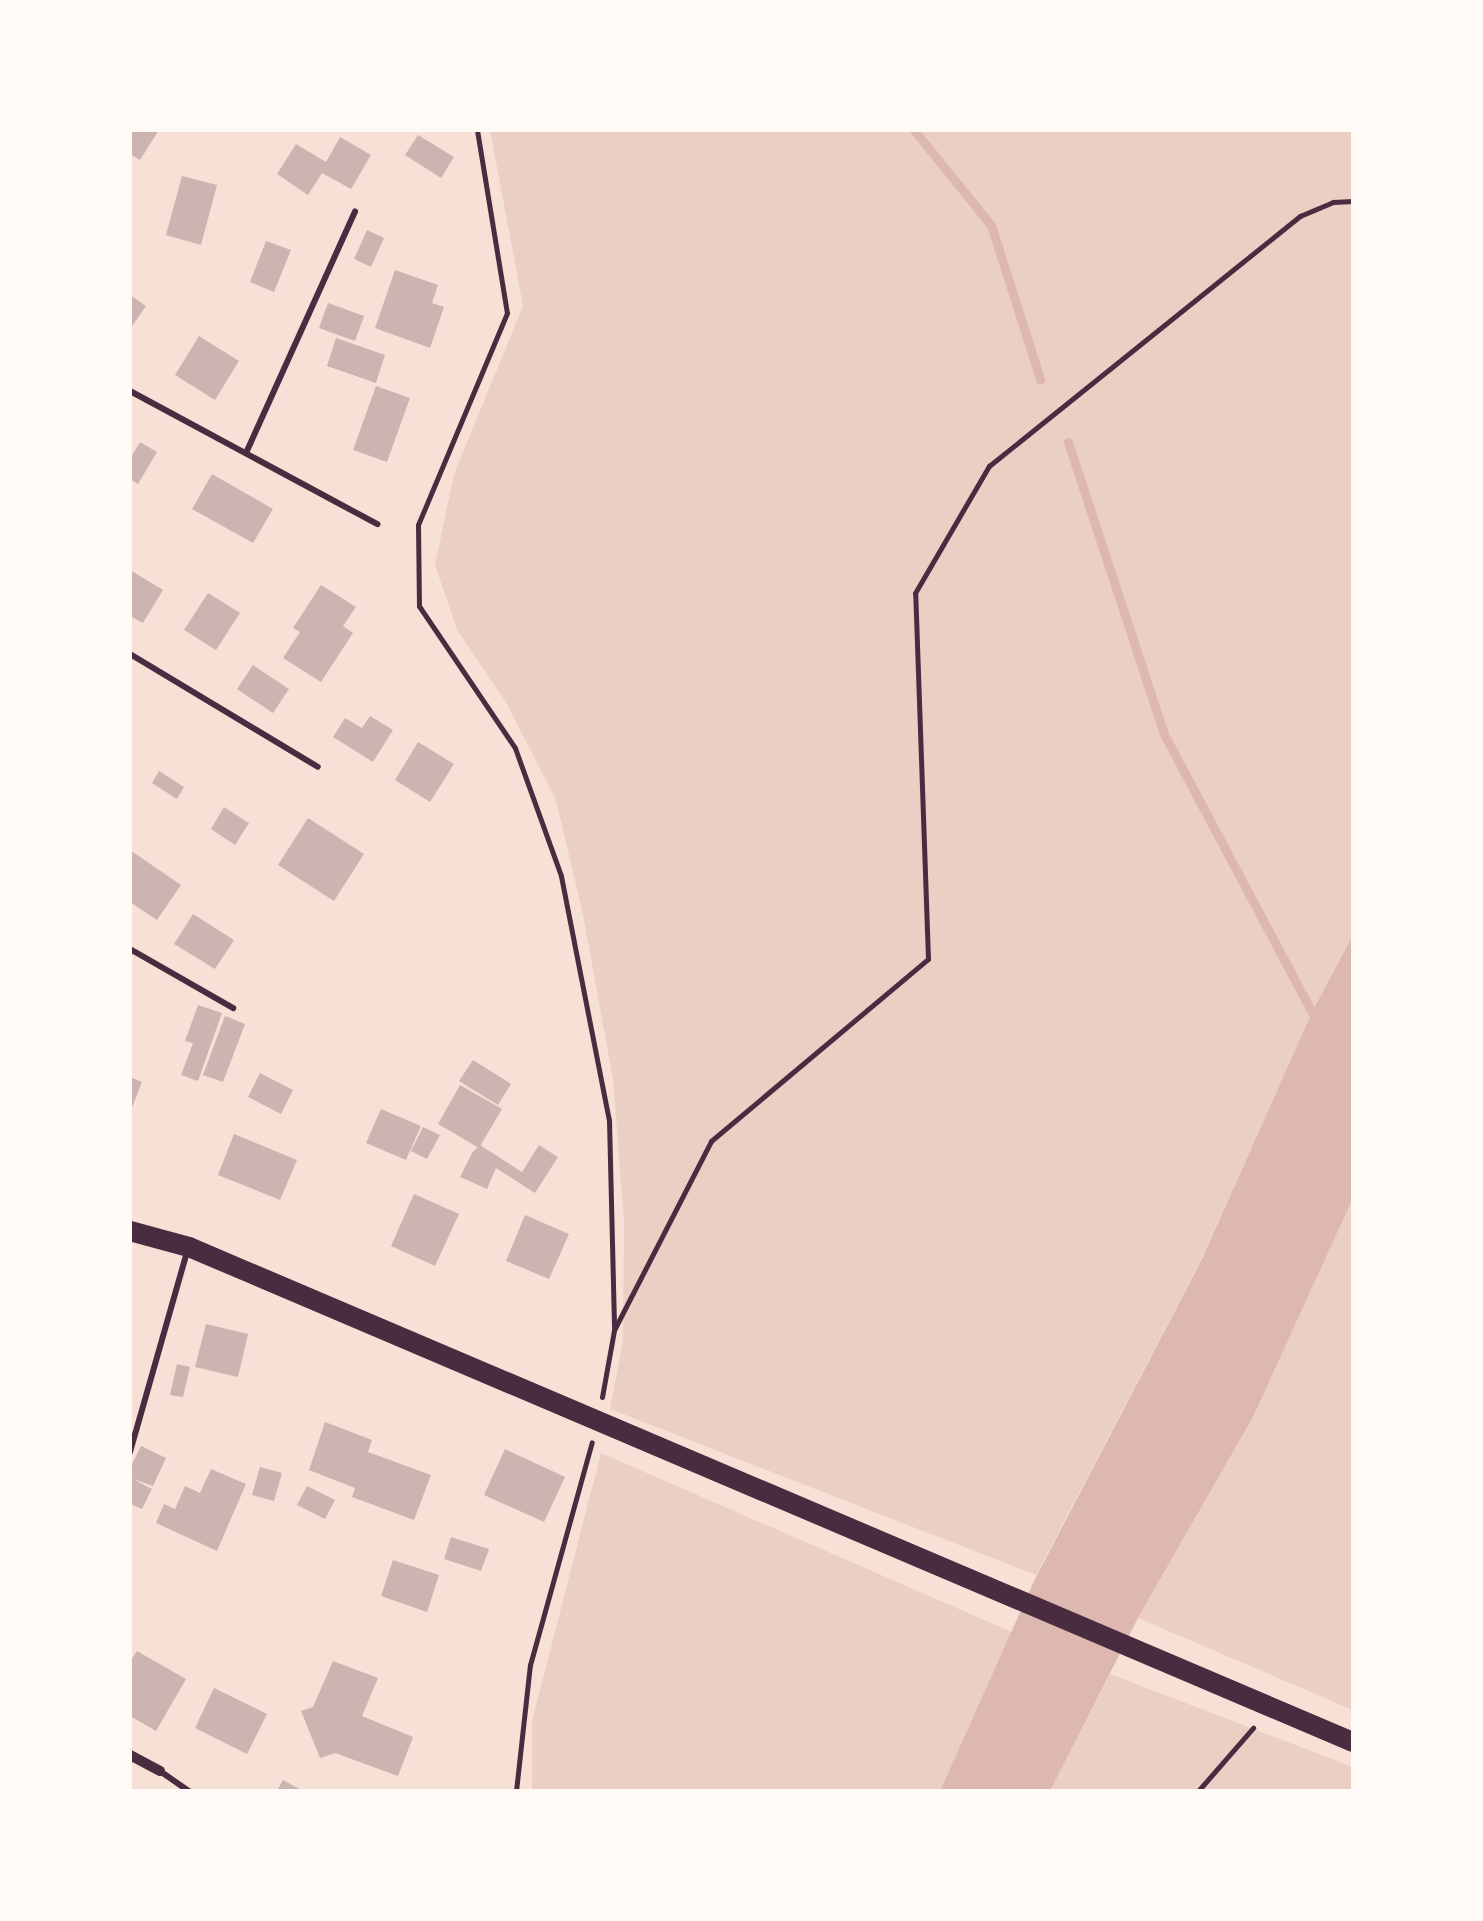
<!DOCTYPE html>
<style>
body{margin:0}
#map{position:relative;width:1483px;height:1921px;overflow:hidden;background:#f7e1d7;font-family:"Space Grotesk",sans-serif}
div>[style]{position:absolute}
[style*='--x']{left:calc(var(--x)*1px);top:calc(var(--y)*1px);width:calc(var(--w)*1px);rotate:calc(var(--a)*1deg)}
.green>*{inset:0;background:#ebcfc5}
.water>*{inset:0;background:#dcb8b0}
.stream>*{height:9px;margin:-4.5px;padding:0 4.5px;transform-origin:4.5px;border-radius:4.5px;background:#dcb8b0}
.building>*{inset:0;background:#ccb4b1}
.path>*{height:5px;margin:-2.5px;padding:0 2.5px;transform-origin:2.5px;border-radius:2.5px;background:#4a2c40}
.service>*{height:6px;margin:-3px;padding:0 3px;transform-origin:3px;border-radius:3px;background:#4a2c40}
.minor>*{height:10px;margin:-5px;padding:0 5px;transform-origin:5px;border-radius:5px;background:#4a2c40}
.secondary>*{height:20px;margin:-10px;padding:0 10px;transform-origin:10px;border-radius:10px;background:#4a2c40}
span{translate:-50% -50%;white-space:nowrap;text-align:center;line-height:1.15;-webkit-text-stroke:10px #fffaf5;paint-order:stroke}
.frame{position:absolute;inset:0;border:132px solid #fffaf5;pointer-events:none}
</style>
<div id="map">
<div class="green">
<i style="clip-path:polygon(490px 130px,1353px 130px,1353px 935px,1312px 1012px,1199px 1264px,1036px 1575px,610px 1409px,623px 1340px,624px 1222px,613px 1079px,583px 915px,556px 800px,506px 702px,457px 630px,435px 565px,454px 474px,523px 306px)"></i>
<i style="clip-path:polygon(1353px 1198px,1353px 1710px,1138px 1618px,1253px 1417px)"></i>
<i style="clip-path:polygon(601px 1453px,1012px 1632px,940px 1791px,532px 1791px,532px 1721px)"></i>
<i style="clip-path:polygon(1110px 1674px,1353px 1767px,1353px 1791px,1050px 1791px)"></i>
</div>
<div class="water">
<i style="clip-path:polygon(1353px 935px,1353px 1198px,1253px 1417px,1138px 1618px,1050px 1791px,940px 1791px,1035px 1579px,1200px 1263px,1312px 1012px)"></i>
</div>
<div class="stream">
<i style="--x:914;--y:130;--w:122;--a:51"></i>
<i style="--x:991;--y:225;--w:162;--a:72.3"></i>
<i style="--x:1068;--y:442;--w:307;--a:71.8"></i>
<i style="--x:1164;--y:734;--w:315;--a:62"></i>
</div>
<div class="building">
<i style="clip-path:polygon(130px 130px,159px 130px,140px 160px,130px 154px)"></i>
<i style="clip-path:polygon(418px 135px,454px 157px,441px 178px,405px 155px)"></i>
<i style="clip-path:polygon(340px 137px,371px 155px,351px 189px,322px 173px,308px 195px,277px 174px,296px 144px,326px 162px)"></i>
<i style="clip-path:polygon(182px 176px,217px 185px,201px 245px,166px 235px)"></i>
<i style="clip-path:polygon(367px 230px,384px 238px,371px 267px,354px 259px)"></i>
<i style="clip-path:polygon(266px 241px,291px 250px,274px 292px,250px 282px)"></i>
<i style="clip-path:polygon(395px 270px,438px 285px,432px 303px,444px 307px,430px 348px,375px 328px)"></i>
<i style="clip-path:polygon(130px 295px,146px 306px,130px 329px)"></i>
<i style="clip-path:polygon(328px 303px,364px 316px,355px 341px,319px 328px)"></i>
<i style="clip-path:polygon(199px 336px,239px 361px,215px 400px,175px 375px)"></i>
<i style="clip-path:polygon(336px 338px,385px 355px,376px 383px,327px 366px)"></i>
<i style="clip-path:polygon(376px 386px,410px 398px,387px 462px,353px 450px)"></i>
<i style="clip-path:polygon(140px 442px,157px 452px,138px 484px,130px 479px,130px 459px)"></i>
<i style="clip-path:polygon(212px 474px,273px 509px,253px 543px,192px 509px)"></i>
<i style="clip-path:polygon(130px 570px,163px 590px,143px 623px,130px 616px)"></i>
<i style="clip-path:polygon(321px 585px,356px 607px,343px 626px,353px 633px,321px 682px,283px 658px,300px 632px,293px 628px)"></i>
<i style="clip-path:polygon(208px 593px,240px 613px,216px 650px,184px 630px)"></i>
<i style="clip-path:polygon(253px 665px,289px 689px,273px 713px,237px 689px)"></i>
<i style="clip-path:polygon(370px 716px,393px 730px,373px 762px,333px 737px,345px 718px,362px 728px)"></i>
<i style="clip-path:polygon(418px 742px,454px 764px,430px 802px,395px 780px)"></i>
<i style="clip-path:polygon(159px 771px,184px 787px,177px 799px,152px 783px)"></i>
<i style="clip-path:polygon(224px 807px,249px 823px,235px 845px,211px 829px)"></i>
<i style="clip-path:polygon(308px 818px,364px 854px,334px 901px,278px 865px)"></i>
<i style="clip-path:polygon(130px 850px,181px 885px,157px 920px,130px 902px)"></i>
<i style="clip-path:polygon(193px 914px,234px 940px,215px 969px,174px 944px)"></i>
<i style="clip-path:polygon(198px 1005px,222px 1013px,198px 1081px,181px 1075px,193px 1043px,185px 1041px)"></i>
<i style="clip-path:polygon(225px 1016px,245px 1024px,223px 1082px,203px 1075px)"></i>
<i style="clip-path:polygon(473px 1060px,511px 1084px,498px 1105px,459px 1081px)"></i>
<i style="clip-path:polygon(260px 1073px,293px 1090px,281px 1114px,248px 1097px)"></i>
<i style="clip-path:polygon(130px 1077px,142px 1082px,130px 1113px)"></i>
<i style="clip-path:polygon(460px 1085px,502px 1109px,479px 1148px,438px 1124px)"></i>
<i style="clip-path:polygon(381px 1109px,421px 1126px,406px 1160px,366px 1143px)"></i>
<i style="clip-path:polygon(423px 1127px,440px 1135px,427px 1159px,411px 1151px)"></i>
<i style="clip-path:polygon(234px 1134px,297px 1160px,280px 1200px,218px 1175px)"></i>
<i style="clip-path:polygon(480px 1145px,522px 1172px,539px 1145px,558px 1157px,535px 1193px,496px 1168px,487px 1189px,460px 1177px,472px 1153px)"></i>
<i style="clip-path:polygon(414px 1194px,459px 1214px,435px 1266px,391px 1246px)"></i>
<i style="clip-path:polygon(525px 1215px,569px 1234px,549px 1279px,506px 1261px)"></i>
<i style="clip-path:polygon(206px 1324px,248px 1334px,238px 1377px,195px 1367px)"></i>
<i style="clip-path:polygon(177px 1364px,190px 1367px,183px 1397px,170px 1395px)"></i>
<i style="clip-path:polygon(325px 1422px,372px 1440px,368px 1452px,431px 1475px,414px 1520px,352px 1497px,355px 1488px,309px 1470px)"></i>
<i style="clip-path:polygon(141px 1446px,166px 1458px,153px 1486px,133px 1479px,152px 1489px,142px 1509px,130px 1504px,130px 1468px)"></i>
<i style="clip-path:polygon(505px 1449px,565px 1477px,544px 1522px,484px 1495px)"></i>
<i style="clip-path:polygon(260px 1467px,282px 1473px,274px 1501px,252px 1495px)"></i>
<i style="clip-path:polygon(211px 1469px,246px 1484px,217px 1551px,156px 1523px,164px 1504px,175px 1509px,185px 1486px,200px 1493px)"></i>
<i style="clip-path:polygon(307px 1486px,335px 1500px,325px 1519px,297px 1505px)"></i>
<i style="clip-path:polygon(451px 1537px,489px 1549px,481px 1571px,444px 1559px)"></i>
<i style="clip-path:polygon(393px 1560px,439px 1575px,427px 1612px,381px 1596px)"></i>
<i style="clip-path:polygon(137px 1651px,186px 1679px,156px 1731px,130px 1716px,130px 1662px)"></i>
<i style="clip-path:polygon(333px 1661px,378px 1678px,362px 1716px,413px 1737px,398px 1776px,335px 1753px,320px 1758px,301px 1711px,313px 1707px)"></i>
<i style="clip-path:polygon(214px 1688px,267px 1714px,247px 1754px,195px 1728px)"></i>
<i style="clip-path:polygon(283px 1780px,303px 1791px,277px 1791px)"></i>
</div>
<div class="path">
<i style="--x:477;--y:130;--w:185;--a:80.7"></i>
<i style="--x:507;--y:313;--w:230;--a:112.8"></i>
<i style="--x:418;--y:525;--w:81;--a:89.3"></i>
<i style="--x:419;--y:606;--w:171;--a:55.9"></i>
<i style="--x:515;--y:748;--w:136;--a:70.2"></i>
<i style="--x:561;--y:876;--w:249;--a:78.9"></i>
<i style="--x:609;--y:1120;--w:207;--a:88.6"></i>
<i style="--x:602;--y:1397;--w:68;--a:-79.8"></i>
<i style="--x:614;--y:1330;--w:212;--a:-62.8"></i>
<i style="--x:711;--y:1141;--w:283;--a:-40"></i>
<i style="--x:928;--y:959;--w:366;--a:-92"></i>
<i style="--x:915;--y:593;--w:147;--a:-59.8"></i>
<i style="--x:989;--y:466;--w:399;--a:-38.8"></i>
<i style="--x:1300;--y:216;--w:36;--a:-23"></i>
<i style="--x:1333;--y:202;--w:20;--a:-3"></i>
<i style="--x:516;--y:1791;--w:127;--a:-83.7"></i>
<i style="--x:530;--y:1665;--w:231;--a:-74.5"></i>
<i style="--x:1198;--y:1791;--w:84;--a:-48.9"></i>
</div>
<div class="service">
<i style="--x:130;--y:391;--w:281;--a:28.3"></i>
<i style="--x:246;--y:453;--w:265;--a:-65.7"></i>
<i style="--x:130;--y:654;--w:219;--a:31"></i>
<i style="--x:130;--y:949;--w:119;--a:29.8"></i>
<i style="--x:130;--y:1452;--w:211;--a:-74.1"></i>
<i style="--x:160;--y:1771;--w:35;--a:35"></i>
</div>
<div class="minor">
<i style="--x:130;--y:1755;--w:34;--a:28"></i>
</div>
<div class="secondary">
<i style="--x:130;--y:1231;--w:61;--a:15.2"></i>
<i style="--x:189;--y:1247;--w:1265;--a:23.04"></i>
</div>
<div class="frame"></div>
</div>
